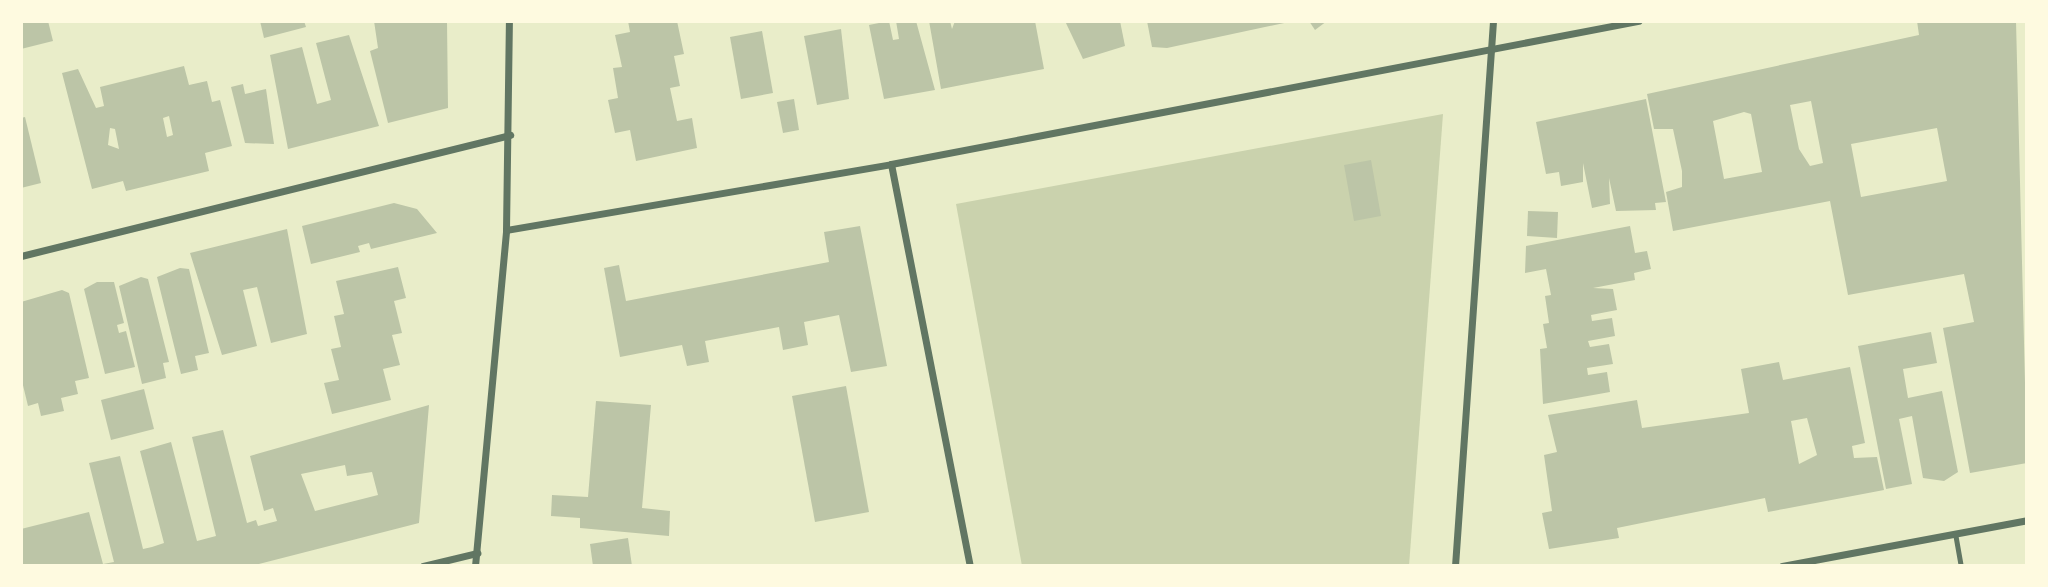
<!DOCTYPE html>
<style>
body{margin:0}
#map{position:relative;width:2048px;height:587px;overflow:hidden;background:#e9edc9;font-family:Rubik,sans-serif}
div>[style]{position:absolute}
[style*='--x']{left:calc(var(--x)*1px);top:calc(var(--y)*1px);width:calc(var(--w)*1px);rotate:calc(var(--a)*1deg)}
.green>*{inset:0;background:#cad2ad}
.building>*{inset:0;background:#bcc5a7}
.service>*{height:5px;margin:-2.5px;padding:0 2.5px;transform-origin:2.5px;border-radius:2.5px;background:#617663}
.minor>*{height:7px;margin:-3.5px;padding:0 3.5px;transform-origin:3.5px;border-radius:3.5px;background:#617663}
span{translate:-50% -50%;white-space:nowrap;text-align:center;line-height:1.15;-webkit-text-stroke:7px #fefae0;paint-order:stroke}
.frame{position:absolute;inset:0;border:23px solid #fefae0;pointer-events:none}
</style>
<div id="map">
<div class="green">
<i style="clip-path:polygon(1443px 114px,1409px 566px,1022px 566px,956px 204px)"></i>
</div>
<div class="building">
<i style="clip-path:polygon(21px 21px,48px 21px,53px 41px,21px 49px)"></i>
<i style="clip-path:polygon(260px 21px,304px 21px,306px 27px,264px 38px)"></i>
<i style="clip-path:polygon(374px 21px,447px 21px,448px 108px,388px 123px,370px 51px,378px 48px)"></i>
<i style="clip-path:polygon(628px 21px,677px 21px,684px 54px,674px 56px,680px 86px,670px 88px,677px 121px,692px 118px,697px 148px,636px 161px,630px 130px,615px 133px,608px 100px,618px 98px,613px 68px,622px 67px,615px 35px,630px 32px)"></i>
<i style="clip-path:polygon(889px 21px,893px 40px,899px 39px,896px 21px,916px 21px,935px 90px,884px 99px,869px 25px)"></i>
<i style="clip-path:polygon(929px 21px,950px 21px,952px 29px,955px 21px,1035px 21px,1044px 69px,941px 89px)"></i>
<i style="clip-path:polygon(1065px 21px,1120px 21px,1125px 46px,1083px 59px)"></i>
<i style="clip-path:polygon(1147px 21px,1289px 21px,1289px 22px,1167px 48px,1152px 47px)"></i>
<i style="clip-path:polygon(1309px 21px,1327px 21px,1315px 30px)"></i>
<i style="clip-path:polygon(evenodd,1917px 21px,2016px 21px,2027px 463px,1970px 473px,1943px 328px,1974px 322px,1964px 274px,1848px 295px,1830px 201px,1673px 231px,1666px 192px,1682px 187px,1682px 171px,1673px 129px,1654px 129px,1647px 94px,1919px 35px,1917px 21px,1811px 101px,1823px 163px,1810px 166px,1799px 149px,1790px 105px,1811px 101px,1917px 21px,1744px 112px,1751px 114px,1762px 172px,1724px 179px,1713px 121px,1744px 112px,1917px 21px,1937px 128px,1947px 181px,1861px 197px,1851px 144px,1937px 128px)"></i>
<i style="clip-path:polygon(841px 29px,849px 99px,817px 105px,804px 36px)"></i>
<i style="clip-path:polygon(762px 31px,773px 93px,741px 99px,730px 37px)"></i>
<i style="clip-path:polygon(349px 35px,379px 126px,288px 149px,270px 55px,302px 47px,317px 104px,331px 100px,316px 43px)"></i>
<i style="clip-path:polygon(evenodd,184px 66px,189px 85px,207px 81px,212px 102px,220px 100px,232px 146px,205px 153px,209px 171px,126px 191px,123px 181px,92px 189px,62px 73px,78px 69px,96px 108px,104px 106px,100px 87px,184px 66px,169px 116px,173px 135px,167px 137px,163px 118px,169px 116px,184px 66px,110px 128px,115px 129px,119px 149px,108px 145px,110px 128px)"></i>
<i style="clip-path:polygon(243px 84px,245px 94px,266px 89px,274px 144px,245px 143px,231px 87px)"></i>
<i style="clip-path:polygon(794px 99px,799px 130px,783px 133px,777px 102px)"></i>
<i style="clip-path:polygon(1646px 99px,1666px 202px,1655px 203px,1656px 210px,1616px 211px,1609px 178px,1610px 204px,1592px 208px,1583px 163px,1583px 182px,1561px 186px,1559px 172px,1546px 174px,1536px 122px)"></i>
<i style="clip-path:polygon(25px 117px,41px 183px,21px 188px,21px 118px)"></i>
<i style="clip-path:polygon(1371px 160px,1381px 216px,1354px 221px,1344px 165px)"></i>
<i style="clip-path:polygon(394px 203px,417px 209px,437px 233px,371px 249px,369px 243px,358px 246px,360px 252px,311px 264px,302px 226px)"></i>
<i style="clip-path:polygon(1528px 211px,1558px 212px,1557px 238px,1527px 236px)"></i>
<i style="clip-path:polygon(860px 226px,887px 366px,851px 372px,839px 315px,804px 322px,808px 345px,783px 350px,779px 327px,705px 341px,709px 362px,687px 366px,682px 345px,620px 357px,604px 268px,619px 265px,626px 301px,829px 262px,824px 232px)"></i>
<i style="clip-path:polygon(1630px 226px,1635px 253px,1647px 251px,1651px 269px,1634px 273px,1635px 280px,1593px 288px,1613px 289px,1617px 310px,1591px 315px,1592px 321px,1612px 318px,1615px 336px,1588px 341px,1590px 347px,1609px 344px,1613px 364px,1587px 368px,1588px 375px,1607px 372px,1610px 392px,1543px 404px,1540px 349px,1547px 348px,1543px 324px,1549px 323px,1545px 296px,1551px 295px,1546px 269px,1525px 273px,1526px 246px)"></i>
<i style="clip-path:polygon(287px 229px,307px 334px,271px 343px,257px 287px,243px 290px,257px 346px,222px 355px,190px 253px)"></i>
<i style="clip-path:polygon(398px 267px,406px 298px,394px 301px,402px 333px,392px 335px,400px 365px,383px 369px,391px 400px,332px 414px,324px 383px,339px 380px,331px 349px,341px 347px,334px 316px,344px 314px,336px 281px)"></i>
<i style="clip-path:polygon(180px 268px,189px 269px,209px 353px,195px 356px,198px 370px,181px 374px,157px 277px)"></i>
<i style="clip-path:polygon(141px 277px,148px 279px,169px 362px,163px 363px,166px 378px,142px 384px,119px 286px)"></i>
<i style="clip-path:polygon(97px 282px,114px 282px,124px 323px,117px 325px,119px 333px,126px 331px,135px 367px,105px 374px,84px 289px)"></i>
<i style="clip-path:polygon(62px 290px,69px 293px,89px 378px,75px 381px,78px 394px,61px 398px,64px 411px,41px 416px,38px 403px,28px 406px,21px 377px,21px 302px)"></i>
<i style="clip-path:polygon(1931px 332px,1937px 363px,1903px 369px,1908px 398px,1942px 391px,1958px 472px,1944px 481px,1923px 478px,1912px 416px,1899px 419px,1912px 484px,1886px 489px,1858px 346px)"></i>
<i style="clip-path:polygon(evenodd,1779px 362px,1783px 380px,1850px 367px,1865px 443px,1852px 446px,1854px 458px,1877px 457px,1884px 490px,1768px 512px,1765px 498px,1617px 528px,1619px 538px,1549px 549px,1542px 513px,1552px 511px,1544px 455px,1557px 452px,1548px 415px,1637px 400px,1642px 428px,1749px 413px,1741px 369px,1779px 362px,1807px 418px,1817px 455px,1799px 464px,1791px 421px,1807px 418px)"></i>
<i style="clip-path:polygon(846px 386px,869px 512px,815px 522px,792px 396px)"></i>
<i style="clip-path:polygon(144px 389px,154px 429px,111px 440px,101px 400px)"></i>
<i style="clip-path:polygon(596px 401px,651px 405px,642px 508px,670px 511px,669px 536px,580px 528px,580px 518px,551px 516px,552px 495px,588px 497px)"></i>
<i style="clip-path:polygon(evenodd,429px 405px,419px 523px,251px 566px,23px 566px,21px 529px,89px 512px,103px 564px,114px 562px,89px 463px,120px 456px,143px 549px,152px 547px,164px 543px,140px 451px,171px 442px,197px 541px,216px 536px,192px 437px,223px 430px,247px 523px,256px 520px,258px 526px,277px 521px,273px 508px,264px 511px,250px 456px,429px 405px,345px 465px,347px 476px,372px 472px,378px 495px,315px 511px,301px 474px,345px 465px)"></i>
<i style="clip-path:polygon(628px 538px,632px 566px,593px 566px,590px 544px)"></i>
</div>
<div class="service">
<i style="--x:1955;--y:533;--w:34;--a:80"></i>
</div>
<div class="minor">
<i style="--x:891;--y:164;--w:410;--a:78.9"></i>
<i style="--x:506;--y:230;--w:391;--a:-9.7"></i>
<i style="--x:891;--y:164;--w:761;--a:-10.84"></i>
<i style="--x:21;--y:256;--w:504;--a:-13.9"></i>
<i style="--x:423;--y:566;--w:56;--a:-13.5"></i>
<i style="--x:475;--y:566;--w:337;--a:-84.7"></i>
<i style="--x:506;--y:230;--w:209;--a:-89.2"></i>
<i style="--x:1455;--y:566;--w:546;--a:-86.01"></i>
<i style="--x:1782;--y:566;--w:249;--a:-10.6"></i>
</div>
<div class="frame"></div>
</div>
